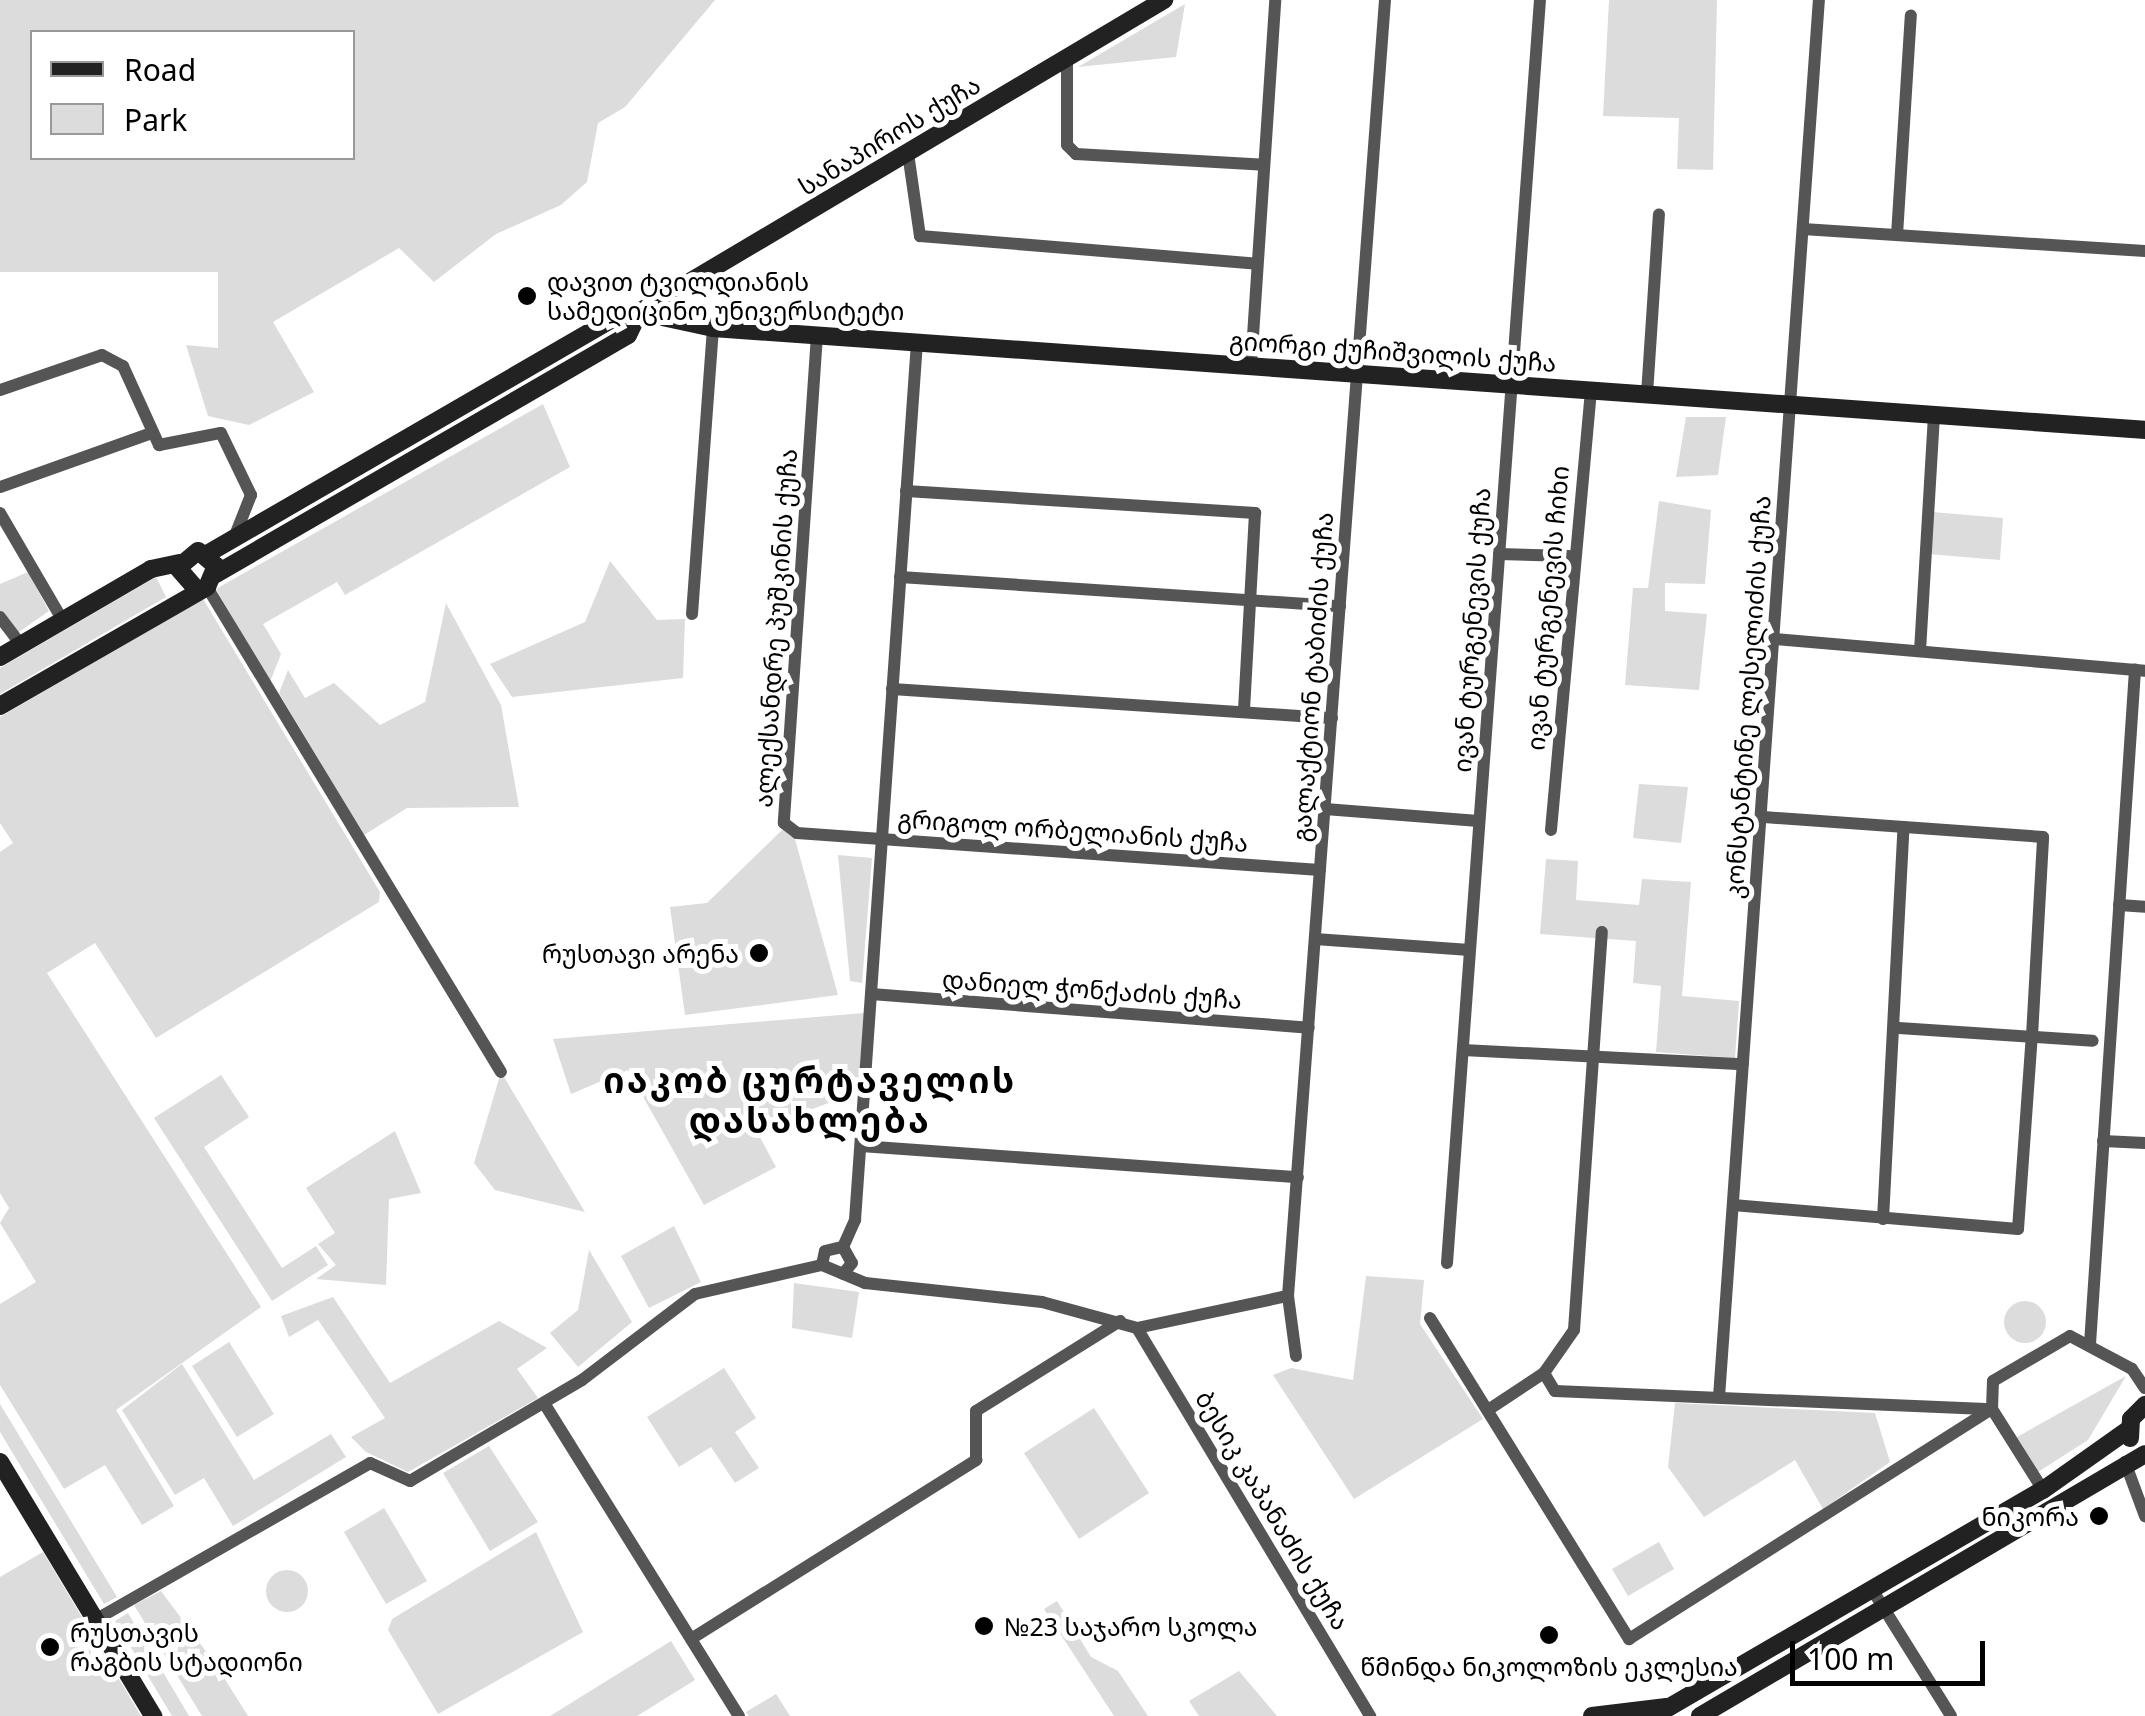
<!DOCTYPE html>
<meta charset="utf-8">
<style>
body{margin:0}
#map{position:relative;width:2145px;height:1716px;overflow:hidden;background:#fff;font-family:"Noto Sans","Noto Sans Georgian",sans-serif}
div>[style]{position:absolute}
[style*='--x']{left:calc(var(--x)*1px);top:calc(var(--y)*1px);width:calc(var(--w)*1px);rotate:calc(var(--a)*1deg)}
.green>*{inset:0;background:#dcdcdc}
.round{border-radius:50%}
.street>*{height:12px;margin:-6px;padding:0 6px;transform-origin:6px;border-radius:6px;background:#555}
.secondary>*{height:18px;margin:-9px;padding:0 9px;transform-origin:9px;border-radius:9px;background:#222}
.dots>*{width:28px;height:28px;translate:-50% -50%;box-sizing:border-box;border:5px solid #fff;border-radius:50%}
span{translate:-50% -50%;white-space:nowrap;text-align:center;line-height:1.15;-webkit-text-stroke:10px #fff;paint-order:stroke}
.street-label{font-size:25px;color:#000}
.poi-label{font-size:25px;color:#000}
.left{translate:0 -50%;text-align:left}
.right{translate:-100% -50%;text-align:right}
.district-label{font-size:35px;color:#000;font-weight:700;letter-spacing:2.5px}
.legend{position:absolute;left:30px;top:30px;width:325px;height:130px;box-sizing:border-box;background:#fff;border:2px solid #999;margin:0;padding:12px 18px;list-style:none;font-size:30px;color:#000}
.legend li{display:flex;align-items:center;gap:20px;height:50px}
.legend b{width:50px;border:2px solid #999}
.scale{position:absolute;left:1790px;top:1641px;width:195px;height:45px;box-sizing:border-box;border:5px solid #000;border-top:0;padding-left:12px;font-size:30px;line-height:35px;white-space:nowrap;color:#000;-webkit-text-stroke:8px #fff;paint-order:stroke}
</style>
<div id="map">
<div class="green">
<i style="clip-path:polygon(evenodd,0 0,715px 0,625px 107px,598px 123px,587px 182px,561px 205px,496px 234px,434px 282px,399px 248px,273px 322px,314px 392px,249px 425px,208px 416px,186px 345px,218px 348px,218px 272px,0 272px,0 0,32px 32px,352px 32px,352px 158px,32px 158px,32px 32px)"></i>
<i style="clip-path:polygon(1609px 0,1717px 0,1713px 170px,1677px 169px,1679px 118px,1603px 116px)"></i>
<i style="clip-path:polygon(1185px 4px,1176px 57px,1078px 67px)"></i>
<i class="round" style="left:575px;top:273px;width:24px;height:24px"></i>
<i style="clip-path:polygon(543px 404px,570px 467px,345px 595px,337px 582px,263px 624px,281px 654px,270px 682px,216px 589px)"></i>
<i style="clip-path:polygon(1686px 417px,1726px 417px,1718px 475px,1676px 477px)"></i>
<i style="clip-path:polygon(1659px 501px,1711px 510px,1705px 584px,1665px 583px,1665px 611px,1707px 614px,1699px 690px,1625px 685px,1633px 588px,1648px 588px)"></i>
<i style="clip-path:polygon(1932px 512px,2003px 518px,2000px 560px,1928px 554px)"></i>
<i style="clip-path:polygon(610px 561px,657px 620px,685px 619px,683px 678px,512px 697px,490px 664px,585px 622px)"></i>
<i style="clip-path:polygon(28px 572px,49px 611px,16px 634px,0 610px,0 584px)"></i>
<i style="clip-path:polygon(156px 577px,166px 597px,0 694px,0 668px)"></i>
<i style="clip-path:polygon(203px 599px,380px 892px,379px 902px,156px 1038px,95px 943px,47px 973px,261px 1307px,116px 1410px,174px 1506px,142px 1525px,105px 1465px,64px 1489px,0 1385px,0 1304px,36px 1282px,0 1223px,9px 1208px,0 1193px,0 852px,13px 843px,0 823px,0 717px)"></i>
<i style="clip-path:polygon(446px 603px,501px 705px,519px 807px,407px 808px,364px 835px,279px 693px,288px 670px,305px 698px,334px 683px,380px 725px,425px 702px)"></i>
<i style="clip-path:polygon(1639px 784px,1688px 787px,1681px 843px,1633px 838px)"></i>
<i style="clip-path:polygon(783px 829px,795px 839px,838px 995px,685px 1015px,670px 907px,707px 903px)"></i>
<i style="clip-path:polygon(838px 855px,872px 858px,862px 983px,850px 981px)"></i>
<i style="clip-path:polygon(1546px 859px,1578px 861px,1576px 900px,1639px 905px,1642px 879px,1691px 882px,1682px 996px,1739px 1001px,1735px 1058px,1656px 1052px,1661px 986px,1633px 983px,1636px 941px,1540px 934px)"></i>
<i style="clip-path:polygon(864px 1013px,858px 1092px,756px 1130px,776px 1167px,704px 1205px,628px 1070px,571px 1094px,553px 1039px)"></i>
<i style="clip-path:polygon(501px 1072px,585px 1212px,495px 1190px,474px 1163px)"></i>
<i style="clip-path:polygon(221px 1075px,249px 1117px,204px 1147px,282px 1268px,316px 1246px,328px 1265px,272px 1301px,154px 1118px)"></i>
<i style="clip-path:polygon(395px 1131px,421px 1193px,389px 1199px,386px 1285px,316px 1279px,336px 1265px,318px 1244px,335px 1233px,306px 1188px)"></i>
<i style="clip-path:polygon(674px 1226px,701px 1282px,649px 1308px,621px 1256px)"></i>
<i style="clip-path:polygon(589px 1250px,632px 1322px,578px 1367px,550px 1333px,578px 1310px)"></i>
<i style="clip-path:polygon(1366px 1276px,1424px 1280px,1420px 1324px,1483px 1419px,1354px 1499px,1273px 1375px,1291px 1368px,1353px 1380px)"></i>
<i style="clip-path:polygon(794px 1283px,859px 1292px,852px 1338px,792px 1328px)"></i>
<i style="clip-path:polygon(333px 1297px,390px 1383px,499px 1321px,547px 1348px,517px 1369px,538px 1398px,408px 1472px,366px 1452px,351px 1437px,385px 1418px,318px 1320px,289px 1337px,281px 1316px)"></i>
<i class="round" style="left:2004px;top:1301px;width:42px;height:42px"></i>
<i style="clip-path:polygon(229px 1342px,274px 1414px,237px 1437px,192px 1366px)"></i>
<i style="clip-path:polygon(182px 1364px,254px 1480px,331px 1434px,346px 1457px,233px 1526px,204px 1478px,175px 1495px,122px 1410px)"></i>
<i style="clip-path:polygon(724px 1368px,756px 1418px,735px 1432px,759px 1468px,735px 1483px,711px 1447px,679px 1467px,647px 1417px)"></i>
<i style="clip-path:polygon(2126px 1376px,2088px 1440px,2038px 1472px,2017px 1437px)"></i>
<i style="clip-path:polygon(1675px 1403px,1875px 1413px,1890px 1462px,1823px 1509px,1795px 1460px,1704px 1517px,1668px 1467px)"></i>
<i style="clip-path:polygon(0 1404px,117px 1597px,104px 1604px,0 1432px)"></i>
<i style="clip-path:polygon(1094px 1408px,1149px 1493px,1079px 1539px,1024px 1453px)"></i>
<i style="clip-path:polygon(489px 1446px,538px 1522px,490px 1551px,443px 1473px)"></i>
<i style="clip-path:polygon(384px 1508px,427px 1581px,386px 1604px,344px 1532px)"></i>
<i style="clip-path:polygon(536px 1532px,583px 1632px,438px 1714px,388px 1630px,392px 1619px)"></i>
<i style="clip-path:polygon(1659px 1542px,1674px 1569px,1628px 1596px,1612px 1569px)"></i>
<i style="clip-path:polygon(43px 1552px,141px 1716px,0 1716px,0 1577px)"></i>
<i class="round" style="left:266px;top:1570px;width:42px;height:42px"></i>
<i style="clip-path:polygon(161px 1591px,216px 1665px,248px 1716px,202px 1716px,134px 1605px)"></i>
<i style="clip-path:polygon(1057px 1601px,1091px 1657px,1118px 1671px,1148px 1716px,1114px 1716px,1044px 1609px)"></i>
<i style="clip-path:polygon(128px 1613px,189px 1716px,172px 1716px,115px 1621px)"></i>
<i style="clip-path:polygon(671px 1641px,695px 1680px,637px 1716px,550px 1716px)"></i>
<i style="clip-path:polygon(1239px 1671px,1277px 1716px,1199px 1716px,1189px 1701px)"></i>
<i style="clip-path:polygon(776px 1694px,790px 1716px,749px 1716px,746px 1712px)"></i>
</div>
<div class="street">
<i style="--x:1067;--y:58;--w:87;--a:90"></i>
<i style="--x:1067;--y:145;--w:13;--a:45"></i>
<i style="--x:1076;--y:154;--w:188;--a:3.3"></i>
<i style="--x:908;--y:153;--w:84;--a:81.8"></i>
<i style="--x:920;--y:236;--w:338;--a:4.7"></i>
<i style="--x:1803;--y:229;--w:343;--a:3.7"></i>
<i style="--x:1897;--y:235;--w:220;--a:-86.4"></i>
<i style="--x:817;--y:335;--w:489;--a:93.9"></i>
<i style="--x:784;--y:823;--w:16;--a:38"></i>
<i style="--x:797;--y:833;--w:524;--a:4.05"></i>
<i style="--x:1251;--y:366;--w:367;--a:-86.2"></i>
<i style="--x:0;--y:390;--w:108;--a:-18.9"></i>
<i style="--x:102;--y:355;--w:24;--a:28"></i>
<i style="--x:123;--y:366;--w:87;--a:65.5"></i>
<i style="--x:159;--y:445;--w:63;--a:-11"></i>
<i style="--x:221;--y:433;--w:69;--a:64.2"></i>
<i style="--x:251;--y:495;--w:46;--a:111.6"></i>
<i style="--x:1647;--y:394;--w:180;--a:-86.2"></i>
<i style="--x:0;--y:487;--w:158;--a:-19.6"></i>
<i style="--x:906;--y:491;--w:350;--a:3.6"></i>
<i style="--x:1255;--y:513;--w:199;--a:93.2"></i>
<i style="--x:0;--y:513;--w:125;--a:59.7"></i>
<i style="--x:1499;--y:554;--w:70;--a:1.6"></i>
<i style="--x:900;--y:577;--w:441;--a:3.8"></i>
<i style="--x:207;--y:587;--w:567;--a:58.78"></i>
<i style="--x:692;--y:614;--w:287;--a:-85.8"></i>
<i style="--x:0;--y:617;--w:35;--a:53"></i>
<i style="--x:1774;--y:639;--w:372;--a:4.9"></i>
<i style="--x:1920;--y:651;--w:236;--a:-86.6"></i>
<i style="--x:892;--y:689;--w:441;--a:3.8"></i>
<i style="--x:1325;--y:809;--w:154;--a:4.5"></i>
<i style="--x:1551;--y:830;--w:442;--a:-84.8"></i>
<i style="--x:2119;--y:905;--w:26;--a:4"></i>
<i style="--x:1315;--y:939;--w:155;--a:4.1"></i>
<i style="--x:871;--y:994;--w:439;--a:4.4"></i>
<i style="--x:1899;--y:1028;--w:194;--a:3.8"></i>
<i style="--x:1463;--y:1050;--w:280;--a:2.9"></i>
<i style="--x:2103;--y:1141;--w:42;--a:2.7"></i>
<i style="--x:861;--y:1146;--w:438;--a:4.1"></i>
<i style="--x:1733;--y:1205;--w:286;--a:4.8"></i>
<i style="--x:2018;--y:1229;--w:194;--a:-85.9"></i>
<i style="--x:2032;--y:1036;--w:199;--a:-86.8"></i>
<i style="--x:2043;--y:837;--w:283;--a:-175.9"></i>
<i style="--x:1883;--y:1219;--w:388;--a:-87"></i>
<i style="--x:843;--y:1247;--w:30;--a:-66"></i>
<i style="--x:855;--y:1220;--w:880;--a:-85.96"></i>
<i style="--x:843;--y:1247;--w:18;--a:61"></i>
<i style="--x:852;--y:1263;--w:14;--a:129"></i>
<i style="--x:1447;--y:1263;--w:1266;--a:-85.79"></i>
<i style="--x:822;--y:1265;--w:47;--a:22.7"></i>
<i style="--x:865;--y:1283;--w:178;--a:6.1"></i>
<i style="--x:1042;--y:1302;--w:98;--a:15.3"></i>
<i style="--x:1137;--y:1328;--w:154;--a:-12"></i>
<i style="--x:822;--y:1265;--w:14;--a:-78"></i>
<i style="--x:825;--y:1251;--w:18;--a:-13"></i>
<i style="--x:1430;--y:1318;--w:378;--a:58.2"></i>
<i style="--x:1629;--y:1639;--w:430;--a:-32.4"></i>
<i style="--x:1992;--y:1409;--w:28;--a:-88"></i>
<i style="--x:1993;--y:1381;--w:89;--a:-30.3"></i>
<i style="--x:2070;--y:1336;--w:70;--a:28"></i>
<i style="--x:2132;--y:1369;--w:23;--a:56"></i>
<i style="--x:1137;--y:1328;--w:453;--a:59"></i>
<i style="--x:2090;--y:1344;--w:676;--a:-86.18"></i>
<i style="--x:1296;--y:1356;--w:61;--a:-97.6"></i>
<i style="--x:1288;--y:1296;--w:1300;--a:-85.72"></i>
<i style="--x:1544;--y:1373;--w:21;--a:59"></i>
<i style="--x:1555;--y:1391;--w:437;--a:2.4"></i>
<i style="--x:1992;--y:1409;--w:96;--a:57.8"></i>
<i style="--x:1719;--y:1397;--w:1401;--a:-85.91"></i>
<i style="--x:544;--y:1403;--w:369;--a:58.1"></i>
<i style="--x:1488;--y:1410;--w:67;--a:-33.5"></i>
<i style="--x:1544;--y:1373;--w:52;--a:-55.1"></i>
<i style="--x:1574;--y:1330;--w:399;--a:-86"></i>
<i style="--x:2125;--y:1462;--w:58;--a:69.7"></i>
<i style="--x:1873;--y:1591;--w:147;--a:58"></i>
<i style="--x:95;--y:1620;--w:317;--a:-29.7"></i>
<i style="--x:370;--y:1463;--w:44;--a:24.2"></i>
<i style="--x:410;--y:1481;--w:199;--a:-30.4"></i>
<i style="--x:582;--y:1380;--w:142;--a:-37.3"></i>
<i style="--x:695;--y:1294;--w:130;--a:-12.9"></i>
<i style="--x:691;--y:1639;--w:337;--a:-32.1"></i>
<i style="--x:976;--y:1460;--w:49;--a:-90"></i>
<i style="--x:976;--y:1411;--w:170;--a:-32"></i>
</div>
<div class="secondary">
<i style="--x:639;--y:312;--w:76;--a:12.2"></i>
<i style="--x:713;--y:328;--w:1436;--a:4.07"></i>
<i style="--x:207;--y:554;--w:479;--a:-30.1"></i>
<i style="--x:621;--y:314;--w:18;--a:-6"></i>
<i style="--x:639;--y:312;--w:611;--a:-30.72"></i>
<i style="--x:216;--y:574;--w:476;--a:-30.1"></i>
<i style="--x:628;--y:335;--w:25;--a:-64"></i>
<i style="--x:0;--y:657;--w:175;--a:-30.2"></i>
<i style="--x:151;--y:569;--w:29;--a:-12"></i>
<i style="--x:0;--y:706;--w:239;--a:-29.9"></i>
<i style="--x:207;--y:587;--w:23;--a:-67"></i>
<i style="--x:216;--y:566;--w:23;--a:-140"></i>
<i style="--x:198;--y:551;--w:26;--a:140"></i>
<i style="--x:178;--y:568;--w:29;--a:49"></i>
<i style="--x:2130;--y:1438;--w:19;--a:-87"></i>
<i style="--x:2131;--y:1419;--w:20;--a:-45"></i>
<i style="--x:0;--y:1462;--w:297;--a:58.9"></i>
<i style="--x:1592;--y:1716;--w:75;--a:-6.9"></i>
<i style="--x:1654;--y:1716;--w:450;--a:-30.2"></i>
<i style="--x:2043;--y:1490;--w:105;--a:-35.3"></i>
<i style="--x:1700;--y:1716;--w:516;--a:-30.49"></i>
</div>
<div class="dots">
<i style="left:527px;top:296px;background:#000"></i>
<i style="left:759px;top:953px;background:#000"></i>
<i style="left:2099px;top:1516px;background:#000"></i>
<i style="left:984px;top:1626px;background:#000"></i>
<i style="left:1549px;top:1635px;background:#000"></i>
<i style="left:50px;top:1647px;background:#000"></i>
</div>
<div class="street-label">
<span style="left:889px;top:135px;rotate:-31deg">სანაპიროს ქუჩა</span>
<span style="left:1393px;top:351px;rotate:4deg">გიორგი ქუჩიშვილის ქუჩა</span>
<span style="left:1547px;top:608px;rotate:-85deg">ივან ტურგენევის ჩიხი</span>
<span style="left:775px;top:628px;rotate:-86deg">ალექსანდრე პუშკინის ქუჩა</span>
<span style="left:1471px;top:630px;rotate:-86deg">ივან ტურგენევის ქუჩა</span>
<span style="left:1312px;top:677px;rotate:-86deg">გალაქტიონ ტაბიძის ქუჩა</span>
<span style="left:1747px;top:697px;rotate:-86deg">კონსტანტინე ლესელიძის ქუჩა</span>
<span style="left:1073px;top:830px;rotate:4deg">გრიგოლ ორბელიანის ქუჩა</span>
<span style="left:1092px;top:989px;rotate:4deg">დანიელ ჭონქაძის ქუჩა</span>
<span style="left:1273px;top:1510px;rotate:59deg">ბესიკ კაპანაძის ქუჩა</span>
</div>
<div class="poi-label">
<span class="left" style="left:547px;top:296px">დავით ტვილდიანის<br>სამედიცინო უნივერსიტეტი</span>
<span class="right" style="left:739px;top:953px">რუსთავი არენა</span>
<span class="right" style="left:2079px;top:1516px">ნიკორა</span>
<span class="left" style="left:1004px;top:1626px">№23 საჯარო სკოლა</span>
<span class="left" style="left:70px;top:1647px">რუსთავის<br>რაგბის სტადიონი</span>
<span style="left:1549px;top:1666px">წმინდა ნიკოლოზის ეკლესია</span>
</div>
<div class="district-label">
<span style="left:810px;top:1100px">იაკობ ცურტაველის<br>დასახლება</span>
</div>
<ul class="legend">
<li><b style="height:12px;background:#222"></b>Road</li>
<li><b style="height:28px;background:#dcdcdc"></b>Park</li>
</ul>
<div class="scale">100 m</div>
</div>
